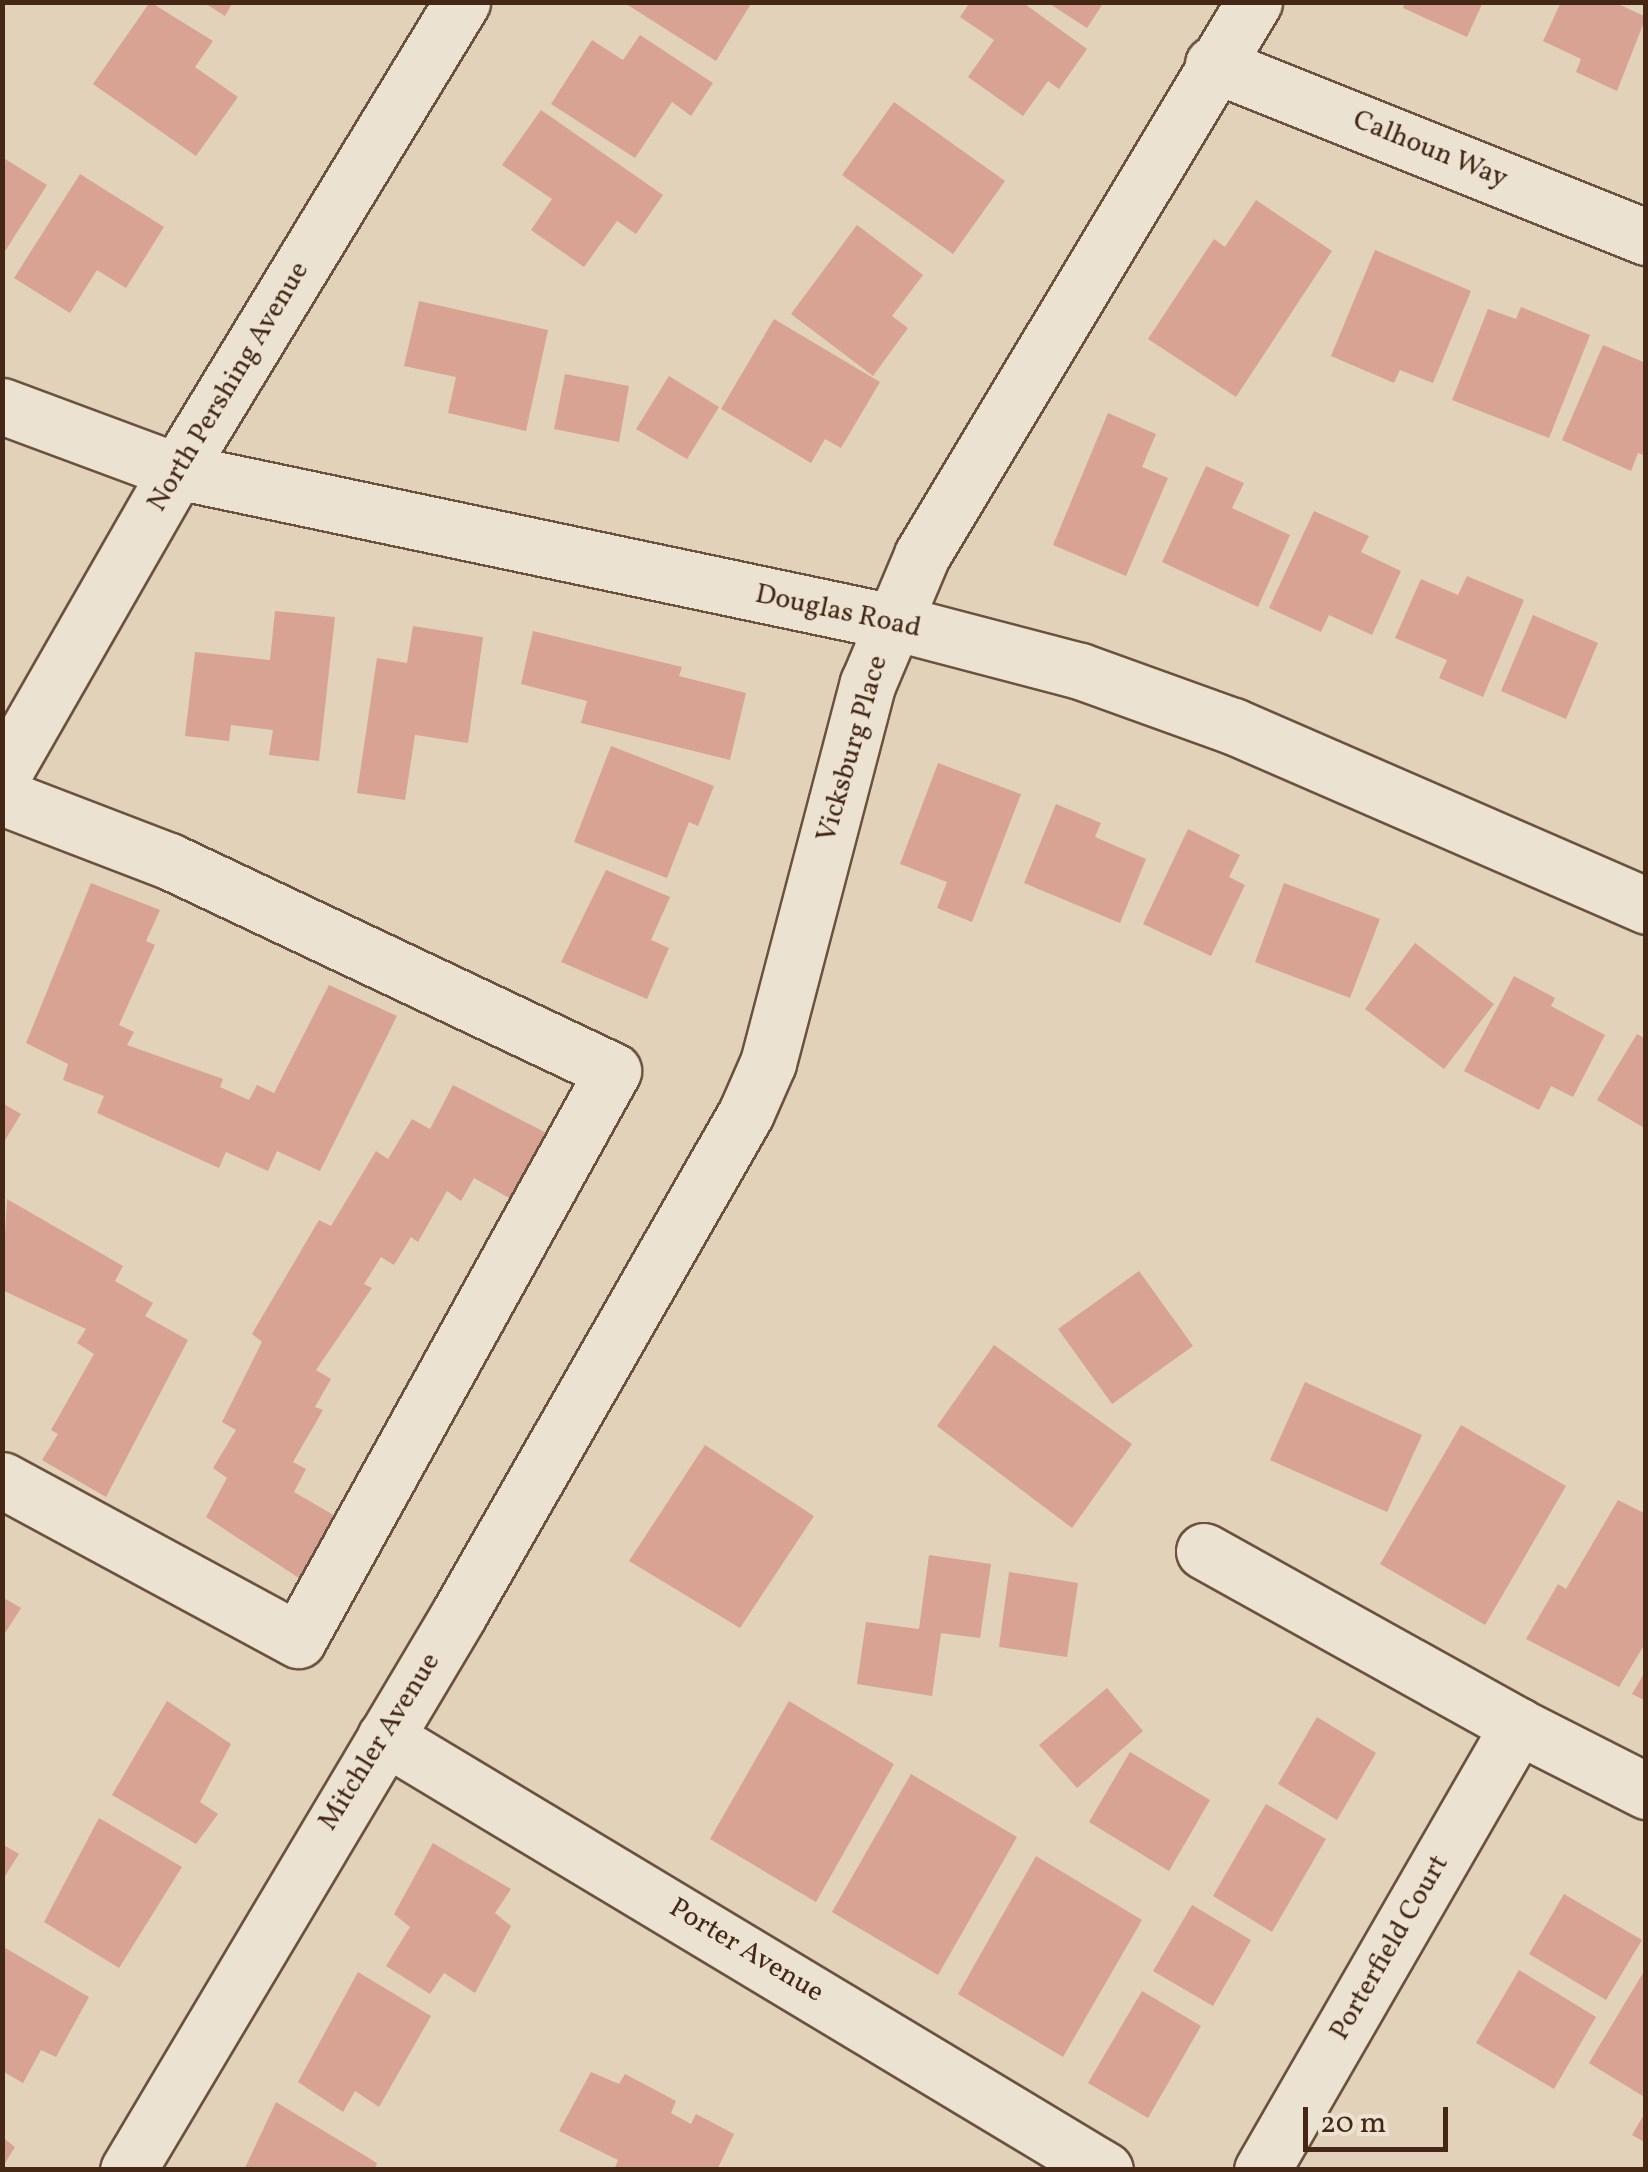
<!DOCTYPE html>
<style>
body{margin:0}
#map{position:relative;width:1648px;height:2172px;overflow:hidden;background:#e1d2b9;font-family:Vollkorn,serif}
div>[style]{position:absolute}
[style*='--x']{left:calc(var(--x)*1px);top:calc(var(--y)*1px);width:calc(var(--w)*1px);rotate:calc(var(--a)*1deg)}
.building>*{inset:0;background:#d9a393}
.roads{filter:drop-shadow(2px 0 #6b523e) drop-shadow(-2px 0 #6b523e) drop-shadow(0 2px #6b523e) drop-shadow(0 -2px #6b523e)}
.street>*{height:55px;margin:-27.5px;padding:0 27.5px;transform-origin:27.5px;border-radius:27.5px;background:#ece2d2}
.secondary>*{height:55px;margin:-27.5px;padding:0 27.5px;transform-origin:27.5px;border-radius:27.5px;background:#ece2d2}
span{translate:-50% -50%;white-space:nowrap;text-align:center;line-height:1.15;-webkit-text-stroke:10px #ece2d2;paint-order:stroke}
.street-label{font-size:28px;color:#442815}
.frame{position:absolute;inset:0;border:5px solid #442815;pointer-events:none}
.scale{position:absolute;left:1303px;top:2107px;width:145px;height:45px;box-sizing:border-box;border:5px solid #442815;border-top:0;padding-left:12px;font-size:30px;line-height:35px;white-space:nowrap;color:#442815;-webkit-text-stroke:8px #ece2d2;paint-order:stroke}
</style>
<div id="map">
<div class="building">
<i style="clip-path:polygon(150px 2px,213px 41px,195px 67px,238px 97px,196px 156px,93px 84px)"></i>
<i style="clip-path:polygon(203px 2px,233px 2px,225px 16px)"></i>
<i style="clip-path:polygon(623px 2px,752px 2px,716px 61px)"></i>
<i style="clip-path:polygon(970px 2px,1022px 2px,1087px 49px,1059px 89px,1048px 81px,1023px 116px,968px 77px,994px 40px,960px 17px)"></i>
<i style="clip-path:polygon(1047px 2px,1104px 2px,1087px 28px)"></i>
<i style="clip-path:polygon(1405px 2px,1483px 2px,1467px 37px,1403px 8px)"></i>
<i style="clip-path:polygon(1561px 2px,1614px 2px,1646px 17px,1617px 91px,1576px 72px,1581px 59px,1543px 41px)"></i>
<i style="clip-path:polygon(640px 35px,713px 83px,691px 116px,672px 102px,635px 158px,551px 104px,592px 40px,623px 60px)"></i>
<i style="clip-path:polygon(894px 102px,1005px 181px,953px 254px,842px 175px)"></i>
<i style="clip-path:polygon(541px 110px,663px 195px,636px 234px,617px 221px,584px 267px,531px 230px,552px 199px,502px 165px)"></i>
<i style="clip-path:polygon(2px 157px,47px 185px,2px 256px)"></i>
<i style="clip-path:polygon(80px 174px,164px 227px,126px 288px,97px 270px,70px 313px,14px 278px)"></i>
<i style="clip-path:polygon(1256px 200px,1332px 251px,1236px 397px,1148px 339px,1214px 239px,1225px 247px)"></i>
<i style="clip-path:polygon(857px 225px,923px 275px,892px 316px,908px 328px,873px 376px,791px 314px)"></i>
<i style="clip-path:polygon(1375px 250px,1471px 291px,1433px 383px,1400px 370px,1394px 383px,1331px 356px)"></i>
<i style="clip-path:polygon(419px 301px,548px 330px,526px 431px,448px 413px,456px 377px,404px 366px)"></i>
<i style="clip-path:polygon(1521px 307px,1590px 335px,1549px 438px,1452px 400px,1488px 309px,1516px 319px)"></i>
<i style="clip-path:polygon(774px 319px,880px 382px,841px 448px,825px 439px,811px 463px,721px 409px)"></i>
<i style="clip-path:polygon(1603px 345px,1646px 363px,1646px 456px,1638px 453px,1631px 471px,1562px 440px)"></i>
<i style="clip-path:polygon(565px 374px,629px 386px,619px 442px,554px 429px)"></i>
<i style="clip-path:polygon(669px 376px,719px 407px,687px 459px,636px 429px)"></i>
<i style="clip-path:polygon(1108px 413px,1156px 434px,1142px 467px,1168px 478px,1126px 576px,1053px 545px)"></i>
<i style="clip-path:polygon(1206px 466px,1244px 483px,1232px 508px,1290px 535px,1258px 607px,1162px 562px)"></i>
<i style="clip-path:polygon(1314px 511px,1369px 536px,1361px 552px,1401px 571px,1372px 635px,1329px 615px,1321px 632px,1269px 608px)"></i>
<i style="clip-path:polygon(1467px 576px,1524px 600px,1483px 697px,1439px 678px,1447px 660px,1395px 638px,1421px 579px,1458px 595px)"></i>
<i style="clip-path:polygon(275px 611px,335px 617px,319px 761px,269px 755px,273px 730px,231px 725px,229px 741px,185px 736px,195px 652px,270px 660px)"></i>
<i style="clip-path:polygon(1533px 615px,1598px 643px,1566px 719px,1501px 691px)"></i>
<i style="clip-path:polygon(413px 626px,483px 637px,468px 743px,415px 735px,405px 800px,357px 793px,377px 658px,407px 663px)"></i>
<i style="clip-path:polygon(533px 631px,682px 667px,679px 676px,746px 693px,730px 760px,581px 723px,587px 701px,521px 684px)"></i>
<i style="clip-path:polygon(611px 746px,714px 786px,698px 826px,689px 822px,667px 878px,574px 842px)"></i>
<i style="clip-path:polygon(938px 763px,1021px 794px,972px 922px,937px 908px,947px 882px,900px 864px)"></i>
<i style="clip-path:polygon(1056px 804px,1101px 823px,1095px 837px,1146px 859px,1120px 923px,1024px 883px)"></i>
<i style="clip-path:polygon(1188px 829px,1240px 855px,1229px 877px,1245px 885px,1211px 956px,1143px 924px)"></i>
<i style="clip-path:polygon(606px 870px,670px 897px,651px 940px,669px 948px,647px 999px,561px 962px)"></i>
<i style="clip-path:polygon(91px 883px,160px 910px,146px 941px,155px 945px,119px 1025px,134px 1032px,127px 1045px,223px 1079px,220px 1087px,249px 1100px,257px 1085px,274px 1093px,329px 985px,397px 1016px,320px 1171px,277px 1151px,268px 1171px,226px 1152px,219px 1168px,97px 1113px,104px 1096px,63px 1080px,68px 1064px,26px 1043px)"></i>
<i style="clip-path:polygon(1284px 883px,1380px 919px,1350px 998px,1255px 962px)"></i>
<i style="clip-path:polygon(1415px 943px,1494px 1004px,1444px 1069px,1365px 1009px)"></i>
<i style="clip-path:polygon(1514px 976px,1555px 998px,1551px 1006px,1605px 1035px,1573px 1097px,1551px 1086px,1539px 1110px,1464px 1071px)"></i>
<i style="clip-path:polygon(1637px 1034px,1646px 1039px,1646px 1129px,1597px 1100px)"></i>
<i style="clip-path:polygon(453px 1085px,568px 1144px,530px 1210px,474px 1178px,461px 1201px,447px 1191px,418px 1242px,411px 1237px,394px 1265px,381px 1257px,364px 1284px,372px 1288px,316px 1370px,331px 1379px,315px 1407px,323px 1410px,293px 1462px,306px 1469px,294px 1492px,354px 1527px,317px 1590px,206px 1517px,227px 1478px,213px 1468px,236px 1430px,222px 1422px,262px 1342px,252px 1334px,319px 1220px,331px 1226px,376px 1151px,388px 1159px,412px 1119px,430px 1129px)"></i>
<i style="clip-path:polygon(2px 1103px,21px 1114px,2px 1145px)"></i>
<i style="clip-path:polygon(7px 1199px,123px 1266px,115px 1281px,153px 1303px,145px 1316px,188px 1340px,106px 1497px,42px 1460px,58px 1434px,51px 1430px,94px 1354px,77px 1343px,86px 1329px,2px 1290px)"></i>
<i style="clip-path:polygon(1139px 1271px,1193px 1346px,1112px 1404px,1058px 1329px)"></i>
<i style="clip-path:polygon(994px 1345px,1132px 1444px,1072px 1528px,937px 1426px)"></i>
<i style="clip-path:polygon(1305px 1382px,1422px 1435px,1387px 1512px,1270px 1460px)"></i>
<i style="clip-path:polygon(1461px 1425px,1566px 1486px,1485px 1625px,1380px 1564px)"></i>
<i style="clip-path:polygon(705px 1445px,814px 1516px,740px 1628px,629px 1561px)"></i>
<i style="clip-path:polygon(1618px 1500px,1646px 1514px,1646px 1642px,1619px 1687px,1526px 1639px,1558px 1584px,1566px 1589px)"></i>
<i style="clip-path:polygon(929px 1555px,991px 1564px,980px 1638px,941px 1633px,932px 1696px,857px 1684px,866px 1622px,919px 1629px)"></i>
<i style="clip-path:polygon(1009px 1572px,1078px 1583px,1067px 1657px,999px 1647px)"></i>
<i style="clip-path:polygon(2px 1597px,21px 1608px,2px 1638px)"></i>
<i style="clip-path:polygon(1646px 1670px,1646px 1701px,1632px 1694px)"></i>
<i style="clip-path:polygon(1107px 1688px,1143px 1731px,1077px 1788px,1039px 1745px)"></i>
<i style="clip-path:polygon(167px 1701px,231px 1744px,200px 1802px,218px 1814px,196px 1844px,112px 1795px)"></i>
<i style="clip-path:polygon(789px 1701px,894px 1764px,816px 1902px,710px 1839px)"></i>
<i style="clip-path:polygon(1317px 1717px,1376px 1753px,1337px 1820px,1278px 1784px)"></i>
<i style="clip-path:polygon(1130px 1752px,1210px 1800px,1169px 1871px,1089px 1822px)"></i>
<i style="clip-path:polygon(911px 1774px,1017px 1837px,938px 1975px,832px 1912px)"></i>
<i style="clip-path:polygon(1266px 1804px,1326px 1839px,1272px 1932px,1213px 1896px)"></i>
<i style="clip-path:polygon(99px 1818px,182px 1867px,119px 1968px,44px 1922px)"></i>
<i style="clip-path:polygon(433px 1843px,511px 1889px,495px 1913px,511px 1926px,475px 1993px,444px 1973px,430px 1994px,386px 1966px,410px 1927px,394px 1914px)"></i>
<i style="clip-path:polygon(2px 1844px,19px 1854px,2px 1881px)"></i>
<i style="clip-path:polygon(1036px 1856px,1142px 1920px,1063px 2057px,958px 1994px)"></i>
<i style="clip-path:polygon(1564px 1894px,1642px 1940px,1606px 2000px,1529px 1954px)"></i>
<i style="clip-path:polygon(1192px 1905px,1251px 1940px,1213px 2006px,1153px 1971px)"></i>
<i style="clip-path:polygon(2px 1946px,89px 1997px,56px 2057px,41px 2050px,23px 2083px,2px 2071px)"></i>
<i style="clip-path:polygon(1646px 1968px,1646px 2098px,1589px 2063px)"></i>
<i style="clip-path:polygon(1519px 1970px,1596px 2017px,1554px 2089px,1476px 2043px)"></i>
<i style="clip-path:polygon(358px 1972px,431px 2016px,379px 2107px,355px 2091px,343px 2112px,298px 2082px)"></i>
<i style="clip-path:polygon(1142px 1991px,1201px 2026px,1148px 2118px,1088px 2083px)"></i>
<i style="clip-path:polygon(591px 2072px,619px 2084px,625px 2074px,676px 2101px,671px 2113px,691px 2124px,696px 2114px,734px 2134px,717px 2170px,614px 2170px,618px 2160px,559px 2131px)"></i>
<i style="clip-path:polygon(276px 2102px,377px 2163px,374px 2170px,244px 2170px)"></i>
<i style="clip-path:polygon(1646px 2111px,1646px 2143px,1632px 2135px)"></i>
<i style="clip-path:polygon(2px 2137px,15px 2147px,2px 2168px)"></i>
</div>
<div class="roads">
<div class="street">
<i style="--x:1213;--y:64;--w:466;--a:21.8"></i>
<i style="--x:2;--y:797;--w:179;--a:21"></i>
<i style="--x:169;--y:861;--w:491;--a:25.3"></i>
<i style="--x:613;--y:1071;--w:650;--a:118.97"></i>
<i style="--x:298;--y:1640;--w:336;--a:-151.6"></i>
<i style="--x:1204;--y:1551;--w:359;--a:29.1"></i>
<i style="--x:385;--y:1737;--w:840;--a:31.02"></i>
<i style="--x:128;--y:2170;--w:647;--a:-59.23"></i>
<i style="--x:459;--y:1614;--w:577;--a:-60.19"></i>
<i style="--x:746;--y:1113;--w:55;--a:-66.3"></i>
<i style="--x:768;--y:1063;--w:393;--a:-75.3"></i>
<i style="--x:868;--y:683;--w:139;--a:-67.1"></i>
<i style="--x:922;--y:555;--w:645;--a:-59.02"></i>
<i style="--x:1262;--y:2170;--w:513;--a:-60.03"></i>
<i style="--x:1518;--y:1726;--w:144;--a:26.9"></i>
</div>
<div class="secondary">
<i style="--x:2;--y:406;--w:187;--a:20.4"></i>
<i style="--x:177;--y:471;--w:732;--a:11.91"></i>
<i style="--x:893;--y:622;--w:193;--a:14.7"></i>
<i style="--x:1080;--y:671;--w:163;--a:19.8"></i>
<i style="--x:1233;--y:726;--w:451;--a:23.5"></i>
<i style="--x:2;--y:776;--w:352;--a:-60.2"></i>
<i style="--x:177;--y:471;--w:549;--a:-58.71"></i>
</div>
</div>
<div class="street-label">
<span style="left:1430px;top:150px;rotate:22deg">Calhoun Way</span>
<span style="left:229px;top:387px;rotate:-59deg">North Pershing Avenue</span>
<span style="left:838px;top:612px;rotate:12deg">Douglas Road</span>
<span style="left:853px;top:749px;rotate:-74deg">Vicksburg Place</span>
<span style="left:380px;top:1742px;rotate:-58deg">Mitchler Avenue</span>
<span style="left:1390px;top:1948px;rotate:-60deg">Porterfield Court</span>
<span style="left:746px;top:1951px;rotate:31deg">Porter Avenue</span>
</div>
<div class="frame"></div>
<div class="scale">20 m</div>
</div>
